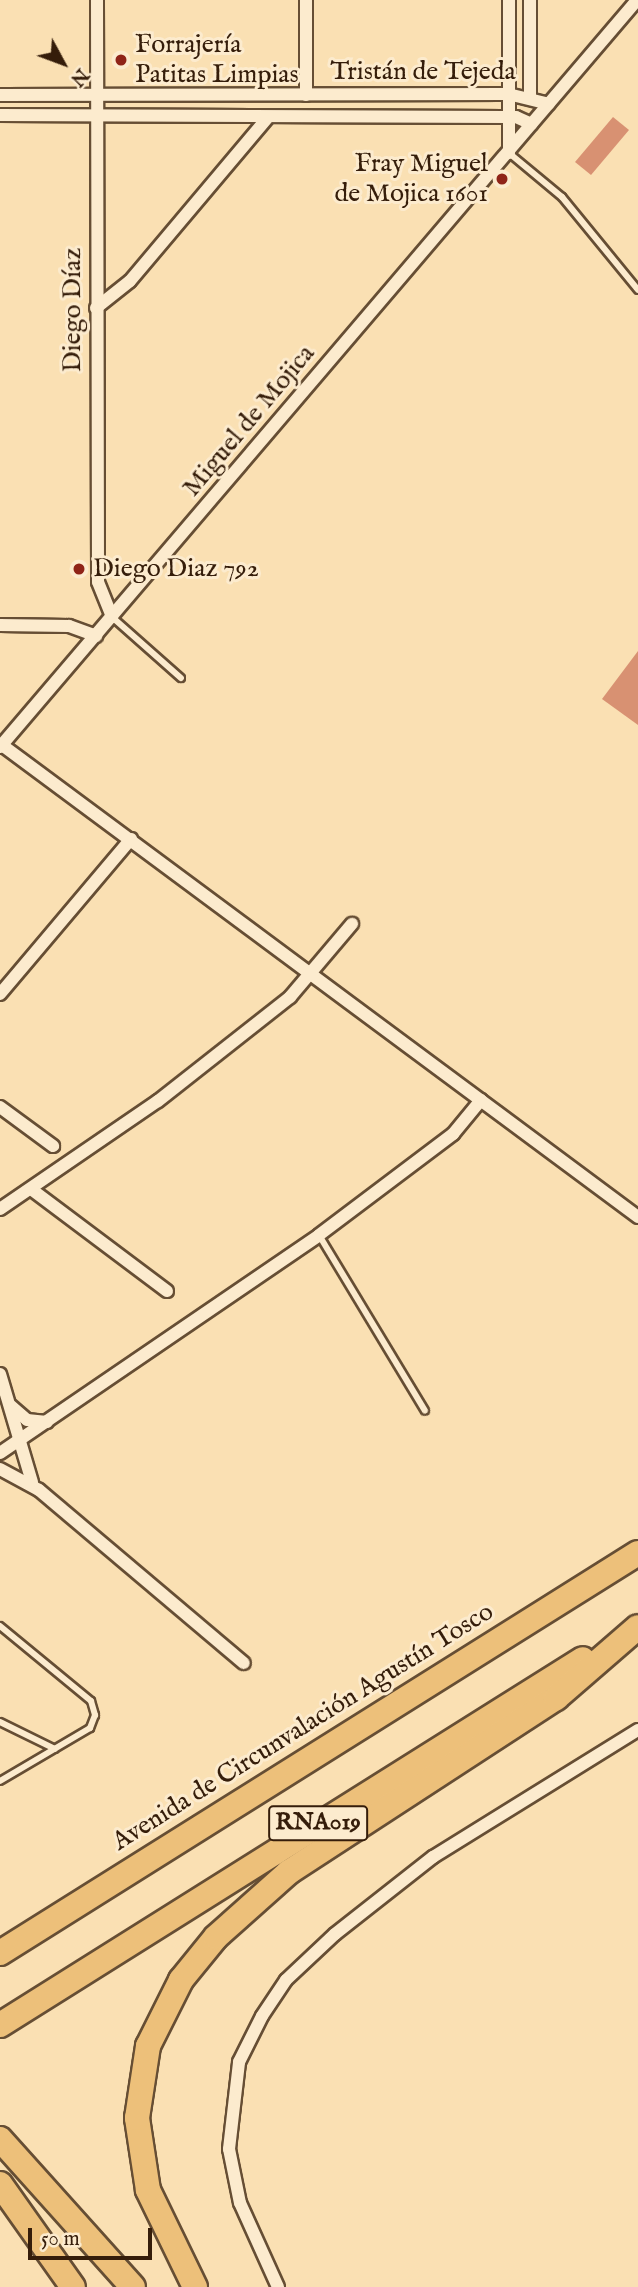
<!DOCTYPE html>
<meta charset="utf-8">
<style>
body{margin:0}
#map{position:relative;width:638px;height:2287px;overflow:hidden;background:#fae0b3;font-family:"IM FELL English",serif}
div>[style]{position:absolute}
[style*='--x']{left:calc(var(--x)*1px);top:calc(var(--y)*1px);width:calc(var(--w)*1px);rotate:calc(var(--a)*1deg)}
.building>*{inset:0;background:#d89172}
.roads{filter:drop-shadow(2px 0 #664e34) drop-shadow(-2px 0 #664e34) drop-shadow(0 2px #664e34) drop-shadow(0 -2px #664e34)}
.lane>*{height:6px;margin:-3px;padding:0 3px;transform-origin:3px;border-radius:3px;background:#fcebce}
.street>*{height:12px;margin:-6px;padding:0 6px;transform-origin:6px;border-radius:6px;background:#fcebce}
.highway>*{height:24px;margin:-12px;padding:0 12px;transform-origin:12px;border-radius:12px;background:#edc07a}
.dots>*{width:19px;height:19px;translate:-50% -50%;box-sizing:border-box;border:4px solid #fcebce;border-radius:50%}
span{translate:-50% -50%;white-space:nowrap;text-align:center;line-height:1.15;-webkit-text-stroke:6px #fcebce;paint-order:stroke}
.shield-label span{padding:2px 5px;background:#fcebce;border:2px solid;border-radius:5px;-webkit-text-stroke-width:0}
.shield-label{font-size:24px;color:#351d0a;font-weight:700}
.poi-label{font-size:26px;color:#351d0a}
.left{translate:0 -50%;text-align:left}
.right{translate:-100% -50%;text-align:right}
.street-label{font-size:26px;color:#351d0a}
.north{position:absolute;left:28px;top:28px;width:70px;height:70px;-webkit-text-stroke:5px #fcebce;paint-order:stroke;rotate:131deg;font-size:19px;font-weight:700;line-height:28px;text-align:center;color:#351d0a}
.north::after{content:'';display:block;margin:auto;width:24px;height:32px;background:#351d0a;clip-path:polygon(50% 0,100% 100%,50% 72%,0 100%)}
.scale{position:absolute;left:28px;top:2228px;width:124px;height:32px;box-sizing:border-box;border:4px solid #351d0a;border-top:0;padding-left:9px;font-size:21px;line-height:24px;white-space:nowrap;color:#351d0a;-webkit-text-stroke:5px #fcebce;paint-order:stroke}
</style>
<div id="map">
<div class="building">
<i style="clip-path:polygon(613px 117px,629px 130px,591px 175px,575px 162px)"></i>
<i style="clip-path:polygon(638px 651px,638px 725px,602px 699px)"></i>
</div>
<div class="roads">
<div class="lane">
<i style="--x:509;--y:153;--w:69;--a:39.7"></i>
<i style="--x:562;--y:197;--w:120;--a:50.7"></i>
<i style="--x:112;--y:617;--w:92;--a:41.5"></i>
<i style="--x:319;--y:1235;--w:205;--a:58.9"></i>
<i style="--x:0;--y:1626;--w:118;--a:39.5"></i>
<i style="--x:91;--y:1701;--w:15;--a:74"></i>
<i style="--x:95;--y:1715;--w:14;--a:111"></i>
<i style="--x:90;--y:1728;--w:104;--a:149.5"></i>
<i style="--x:0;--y:1722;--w:61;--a:26.1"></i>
</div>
<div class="street">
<i style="--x:97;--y:0;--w:582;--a:89.9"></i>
<i style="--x:98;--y:582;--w:38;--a:68"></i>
<i style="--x:530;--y:0;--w:95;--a:90"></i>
<i style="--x:0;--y:95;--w:508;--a:-0.11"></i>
<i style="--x:508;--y:94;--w:42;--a:13.7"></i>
<i style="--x:306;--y:95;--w:95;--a:-90"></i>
<i style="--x:0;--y:115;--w:516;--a:0.22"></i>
<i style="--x:516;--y:117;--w:17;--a:24"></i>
<i style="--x:509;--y:153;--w:153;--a:-90"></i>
<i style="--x:96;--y:308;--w:43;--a:-38.5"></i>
<i style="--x:130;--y:281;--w:214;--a:-49.9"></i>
<i style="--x:0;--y:625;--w:69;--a:0.8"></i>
<i style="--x:69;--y:626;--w:29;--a:20"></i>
<i style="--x:2;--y:745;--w:792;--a:36.58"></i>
<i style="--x:0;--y:747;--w:982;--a:-49.54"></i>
<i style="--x:0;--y:994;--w:203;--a:-49.8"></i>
<i style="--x:0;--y:1107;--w:66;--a:36.3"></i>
<i style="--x:31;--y:1189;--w:170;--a:36.9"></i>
<i style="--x:0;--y:1209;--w:191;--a:-34.4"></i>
<i style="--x:158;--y:1101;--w:168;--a:-38.2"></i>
<i style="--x:290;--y:997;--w:96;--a:-49.7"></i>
<i style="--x:0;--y:1374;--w:113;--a:73.5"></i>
<i style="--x:11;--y:1406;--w:21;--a:41"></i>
<i style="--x:27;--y:1420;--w:20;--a:6"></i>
<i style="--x:0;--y:1453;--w:386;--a:-34.3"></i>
<i style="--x:319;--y:1235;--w:168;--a:-37"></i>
<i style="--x:453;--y:1134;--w:44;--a:-50.5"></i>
<i style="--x:0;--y:1469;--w:44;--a:28.3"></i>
<i style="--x:39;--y:1490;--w:268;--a:40.2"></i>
<i style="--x:278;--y:2287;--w:92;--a:-114.3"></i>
<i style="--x:240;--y:2203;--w:55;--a:-101.5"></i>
<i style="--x:229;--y:2149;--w:88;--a:-83.4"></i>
<i style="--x:239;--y:2062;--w:51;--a:-63.4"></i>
<i style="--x:262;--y:2016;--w:43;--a:-56.3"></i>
<i style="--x:286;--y:1980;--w:67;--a:-43.2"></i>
<i style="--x:335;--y:1934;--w:125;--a:-38.2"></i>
<i style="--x:433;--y:1857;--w:241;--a:-31.8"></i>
</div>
<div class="highway">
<i style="--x:0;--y:1953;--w:753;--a:-32.09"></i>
<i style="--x:0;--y:2025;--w:688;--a:-32.12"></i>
<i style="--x:0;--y:2139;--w:199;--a:48.1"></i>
<i style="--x:0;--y:2184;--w:126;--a:54.7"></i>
<i style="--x:195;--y:2287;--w:108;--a:-115.9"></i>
<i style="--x:148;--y:2190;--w:73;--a:-98.7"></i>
<i style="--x:137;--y:2118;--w:73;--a:-81.3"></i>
<i style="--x:148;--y:2046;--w:74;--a:-63.4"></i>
<i style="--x:181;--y:1980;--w:55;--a:-50.9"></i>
<i style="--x:216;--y:1937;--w:98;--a:-41.7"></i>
<i style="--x:289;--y:1872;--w:319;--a:-33.1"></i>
<i style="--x:556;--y:1698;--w:108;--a:-40.9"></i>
</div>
</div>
<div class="dots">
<i style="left:121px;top:60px;background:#8f2418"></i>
<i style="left:502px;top:179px;background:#8f2418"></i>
<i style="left:79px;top:569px;background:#8f2418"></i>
</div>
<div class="shield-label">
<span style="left:318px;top:1823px">RNA019</span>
</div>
<div class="poi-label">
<span class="left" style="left:135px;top:60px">Forrajería<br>Patitas Limpias</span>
<span class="right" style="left:488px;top:179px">Fray Miguel<br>de Mojica 1601</span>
<span class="left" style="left:93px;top:569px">Diego Diaz 792</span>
</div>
<div class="street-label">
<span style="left:423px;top:72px">Tristán de Tejeda</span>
<span style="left:73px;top:310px;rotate:-90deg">Diego Díaz</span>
<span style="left:249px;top:421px;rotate:-50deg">Miguel de Mojica</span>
<span style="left:303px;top:1727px;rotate:-32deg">Avenida de Circunvalación Agustín Tosco</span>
</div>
<div class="north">N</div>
<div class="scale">50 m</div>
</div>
